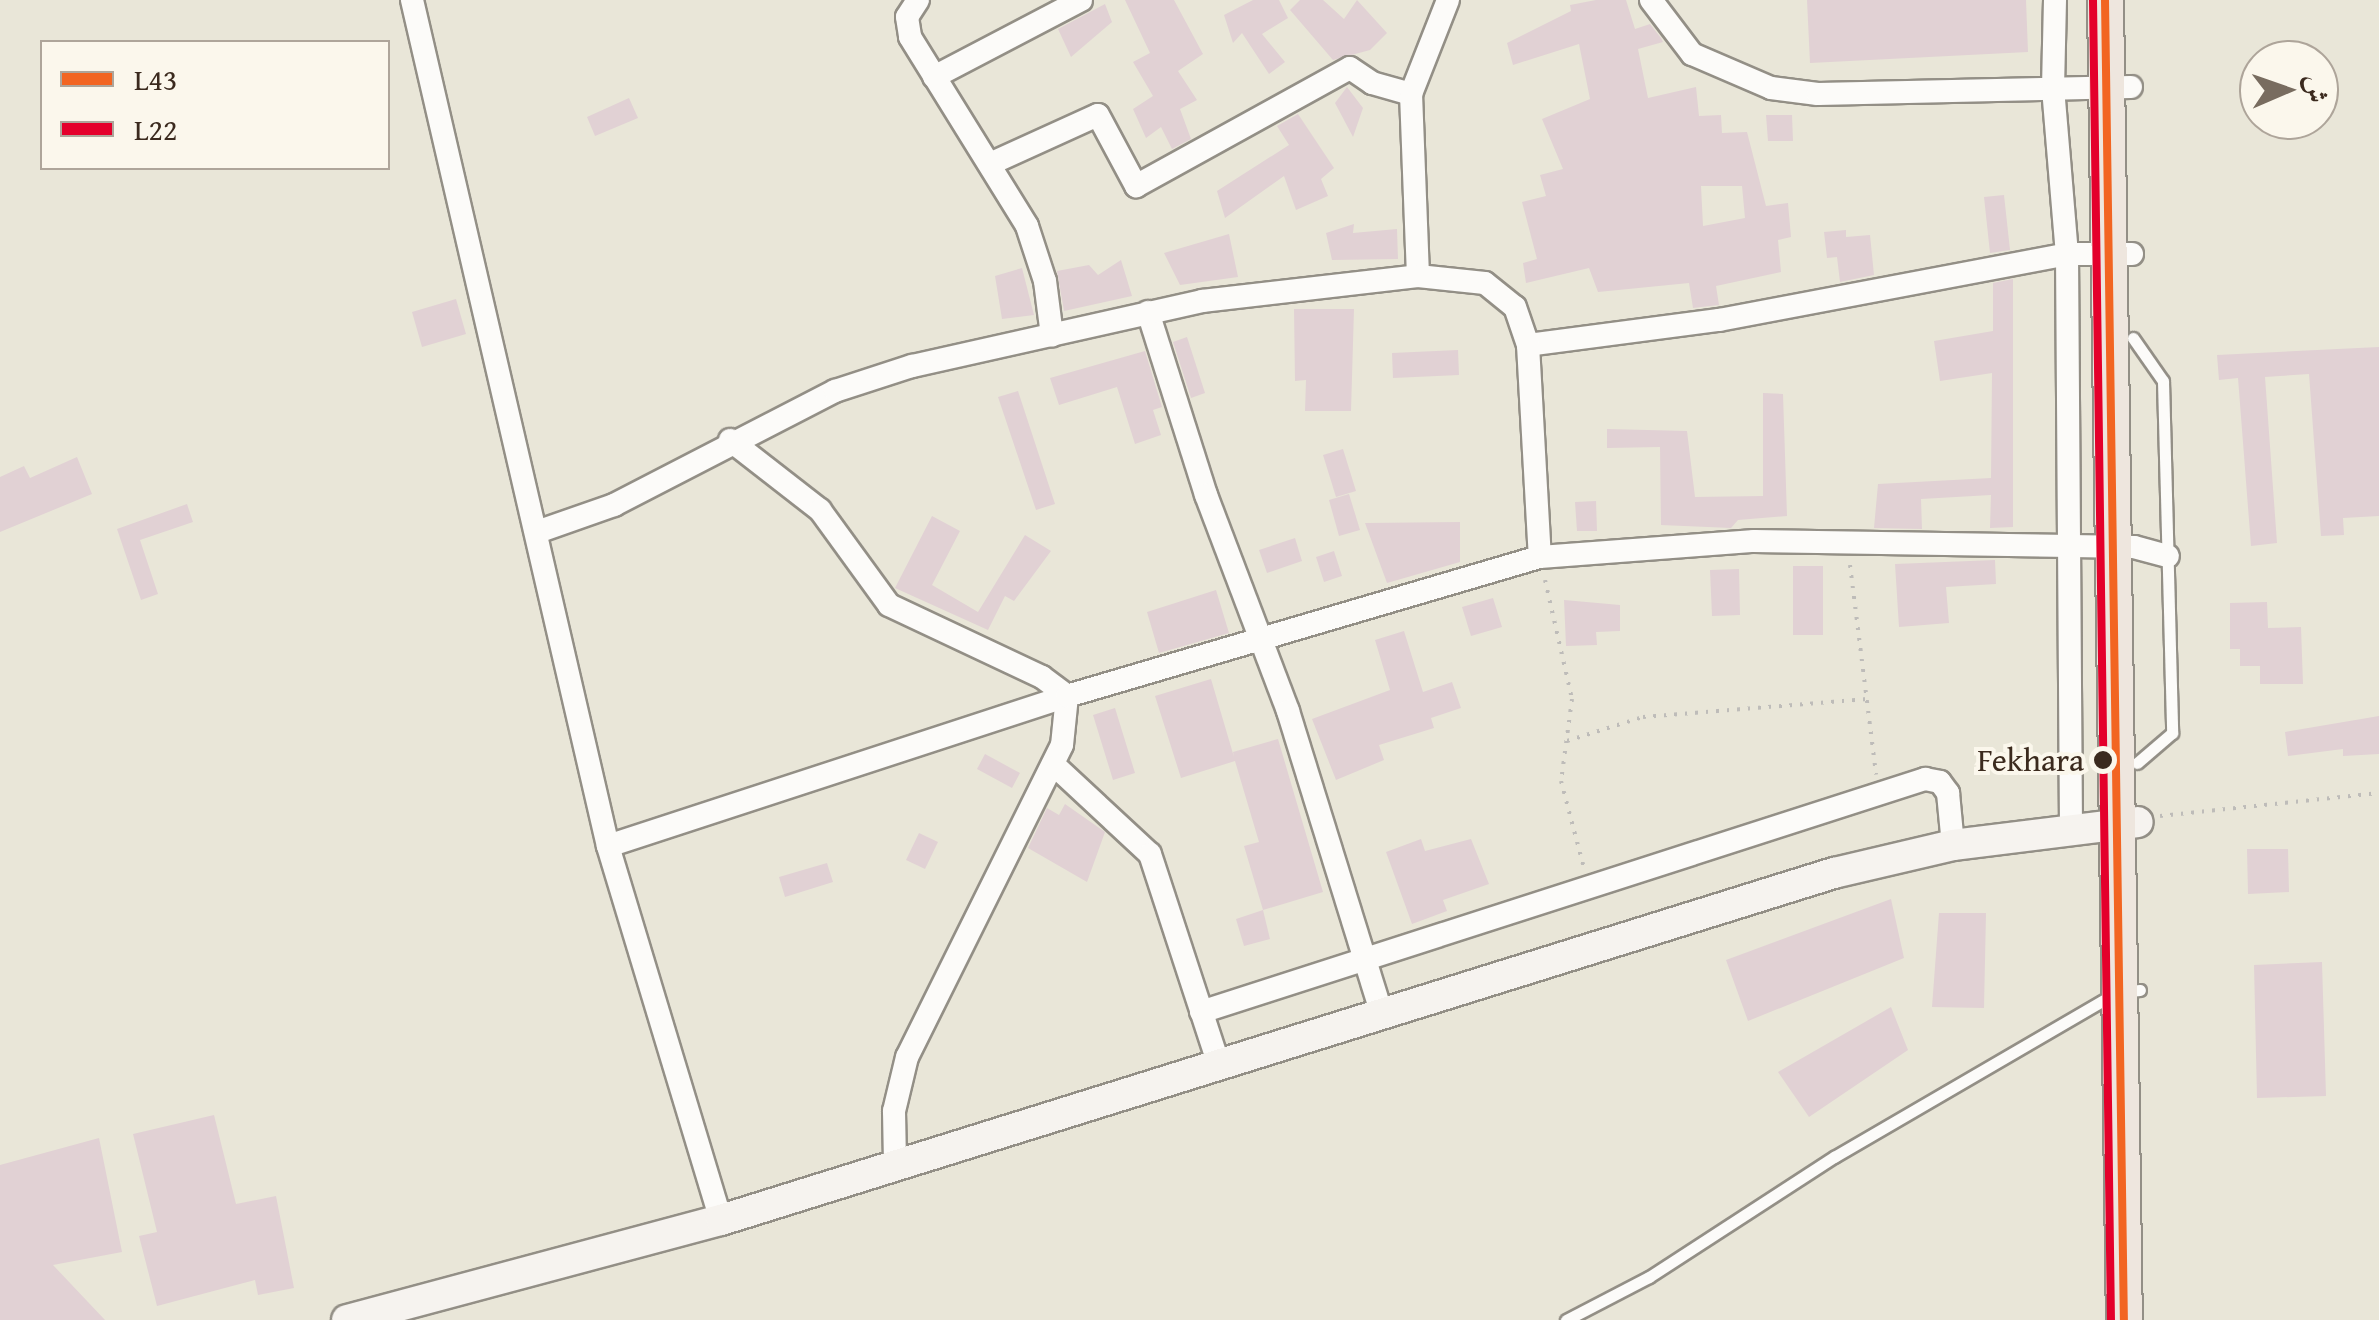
<!DOCTYPE html>
<meta charset="utf-8">
<style>
body{margin:0}
#map{position:relative;width:2379px;height:1320px;overflow:hidden;background:#e9e6d8;font-family:"Gentium Book Plus",Amiri,serif}
div>[style]{position:absolute}
[style*='--x']{left:calc(var(--x)*1px);top:calc(var(--y)*1px);width:calc(var(--w)*1px);rotate:calc(var(--a)*1deg)}
.building>*{inset:0;background:#e1d1d4}
.path>*{height:4px;margin-top:-2px;transform-origin:0;background:repeating-linear-gradient(90deg,#bebcb9 0 2.5px,transparent 0 10.5px)}
.roads{filter:drop-shadow(2px 0 #938f86) drop-shadow(-2px 0 #938f86) drop-shadow(0 2px #938f86) drop-shadow(0 -2px #938f86)}
.lane>*{height:11px;margin:-5.5px;padding:0 5.5px;transform-origin:5.5px;border-radius:5.5px;background:#fcfbf9}
.street>*{height:22px;margin:-11px;padding:0 11px;transform-origin:11px;border-radius:11px;background:#fcfbf9}
.secondary>*{height:30px;margin:-15px;padding:0 15px;transform-origin:15px;border-radius:15px;background:#f6f3ef}
.primary>*{height:35px;margin:-17.5px;padding:0 17.5px;transform-origin:17.5px;border-radius:17.5px;background:#eee6de}
.bus-1>*{height:8px;margin:-4px;padding:0 4px;transform-origin:4px;border-radius:4px;background:#f26522}
.bus-2>*{height:8px;margin:-4px;padding:0 4px;transform-origin:4px;border-radius:4px;background:#e4002b}
.dots>*{width:28px;height:28px;translate:-50% -50%;box-sizing:border-box;border:5px solid #fbf7ec;border-radius:50%}
span{translate:-50% -50%;white-space:nowrap;text-align:center;line-height:1.15;-webkit-text-stroke:8px #fbf7ec;paint-order:stroke}
.bus-label{font-size:32px;color:#3b2a1e}
.right{translate:-100% -50%;text-align:right}
.legend{position:absolute;left:40px;top:40px;width:350px;height:130px;box-sizing:border-box;background:#fbf7ec;border:2px solid #aea59a;margin:0;padding:12px 18px;list-style:none;font-size:30px;color:#3b2a1e}
.legend li{display:flex;align-items:center;gap:20px;height:50px}
.legend b{width:50px;border:2px solid #aea59a}
.north{position:absolute;left:2239px;top:40px;width:100px;height:100px;box-sizing:border-box;background:#fbf7ec;border:2px solid #aea59a;border-radius:50%;rotate:88deg;font-size:28px;font-weight:700;line-height:40px;text-align:center;color:#3b2a1e}
.north::after{content:'';display:block;margin:auto;width:35px;height:45px;background:#786c5f;clip-path:polygon(50% 0,100% 100%,50% 72%,0 100%)}
</style>
<div id="map">
<div class="building">
<i style="clip-path:polygon(1125px 0,1174px 0,1203px 54px,1178px 71px,1197px 100px,1180px 109px,1191px 139px,1172px 149px,1161px 127px,1146px 138px,1133px 109px,1153px 96px,1133px 62px,1150px 53px)"></i>
<i style="clip-path:polygon(1253px 0,1279px 0,1288px 18px,1262px 34px,1285px 62px,1269px 74px,1242px 33px,1233px 43px,1224px 15px)"></i>
<i style="clip-path:polygon(1300px 0,1323px 0,1344px 19px,1357px 0,1387px 33px,1370px 50px,1333px 60px,1290px 10px)"></i>
<i style="clip-path:polygon(evenodd,1596px 0,1626px 0,1635px 29px,1650px 24px,1661px 38px,1663px 42px,1638px 49px,1648px 98px,1696px 87px,1699px 116px,1721px 115px,1722px 133px,1747px 132px,1766px 206px,1788px 203px,1791px 237px,1778px 240px,1781px 272px,1716px 286px,1719px 305px,1693px 308px,1689px 283px,1598px 292px,1589px 268px,1526px 283px,1523px 263px,1537px 259px,1522px 202px,1546px 196px,1540px 175px,1563px 169px,1542px 119px,1590px 99px,1579px 44px,1513px 65px,1507px 43px,1571px 11px,1570px 5px,1596px 0,1701px 186px,1742px 186px,1745px 218px,1703px 226px,1701px 186px)"></i>
<i style="clip-path:polygon(1807px 0,2026px 0,2028px 52px,1810px 63px)"></i>
<i style="clip-path:polygon(1105px 4px,1112px 22px,1071px 57px,1058px 29px)"></i>
<i style="clip-path:polygon(1347px 87px,1363px 108px,1353px 137px,1335px 103px)"></i>
<i style="clip-path:polygon(629px 98px,638px 118px,595px 136px,587px 117px)"></i>
<i style="clip-path:polygon(1298px 114px,1334px 168px,1321px 179px,1328px 196px,1296px 210px,1284px 176px,1225px 218px,1217px 191px,1289px 145px,1277px 126px)"></i>
<i style="clip-path:polygon(1766px 115px,1792px 115px,1793px 141px,1768px 141px)"></i>
<i style="clip-path:polygon(2004px 195px,2010px 250px,1990px 253px,1984px 197px)"></i>
<i style="clip-path:polygon(1354px 224px,1353px 233px,1397px 229px,1398px 259px,1332px 260px,1326px 233px)"></i>
<i style="clip-path:polygon(1846px 230px,1846px 237px,1870px 235px,1874px 275px,1840px 282px,1837px 257px,1827px 258px,1824px 232px)"></i>
<i style="clip-path:polygon(1229px 234px,1238px 277px,1180px 285px,1164px 253px)"></i>
<i style="clip-path:polygon(1121px 260px,1132px 296px,1064px 311px,1057px 271px,1089px 265px,1098px 275px)"></i>
<i style="clip-path:polygon(1022px 268px,1034px 315px,1002px 319px,995px 276px)"></i>
<i style="clip-path:polygon(2013px 279px,2013px 527px,1990px 528px,1991px 495px,1921px 499px,1922px 529px,1874px 528px,1878px 484px,1991px 478px,1992px 373px,1940px 381px,1934px 341px,1993px 331px,1993px 283px)"></i>
<i style="clip-path:polygon(456px 299px,466px 334px,422px 347px,412px 312px)"></i>
<i style="clip-path:polygon(1294px 309px,1354px 309px,1351px 411px,1305px 411px,1306px 380px,1295px 381px)"></i>
<i style="clip-path:polygon(1187px 337px,1205px 393px,1191px 398px,1173px 342px)"></i>
<i style="clip-path:polygon(2379px 347px,2379px 516px,2343px 518px,2344px 535px,2321px 536px,2309px 374px,2265px 377px,2277px 543px,2251px 546px,2238px 378px,2219px 380px,2217px 355px)"></i>
<i style="clip-path:polygon(1458px 350px,1459px 375px,1393px 378px,1392px 353px)"></i>
<i style="clip-path:polygon(1145px 351px,1162px 407px,1153px 410px,1161px 435px,1135px 444px,1117px 387px,1059px 405px,1050px 378px)"></i>
<i style="clip-path:polygon(1018px 391px,1055px 504px,1036px 510px,998px 397px)"></i>
<i style="clip-path:polygon(1763px 393px,1783px 394px,1787px 516px,1738px 520px,1731px 528px,1661px 525px,1660px 447px,1607px 448px,1607px 429px,1687px 431px,1695px 497px,1763px 496px)"></i>
<i style="clip-path:polygon(1343px 449px,1356px 491px,1336px 497px,1323px 455px)"></i>
<i style="clip-path:polygon(77px 457px,92px 494px,0 532px,0 477px,24px 466px,30px 478px)"></i>
<i style="clip-path:polygon(1349px 494px,1360px 530px,1339px 536px,1329px 500px)"></i>
<i style="clip-path:polygon(1596px 501px,1597px 531px,1577px 531px,1575px 502px)"></i>
<i style="clip-path:polygon(187px 504px,193px 522px,140px 540px,158px 594px,141px 600px,117px 529px)"></i>
<i style="clip-path:polygon(932px 516px,960px 531px,932px 585px,978px 612px,1025px 535px,1051px 551px,1014px 601px,1005px 596px,988px 630px,895px 588px)"></i>
<i style="clip-path:polygon(1460px 522px,1460px 562px,1387px 583px,1365px 523px)"></i>
<i style="clip-path:polygon(1295px 538px,1302px 561px,1267px 573px,1259px 550px)"></i>
<i style="clip-path:polygon(1334px 551px,1342px 576px,1324px 582px,1316px 557px)"></i>
<i style="clip-path:polygon(1995px 560px,1996px 584px,1946px 587px,1949px 623px,1899px 627px,1895px 564px)"></i>
<i style="clip-path:polygon(1793px 566px,1823px 566px,1823px 635px,1793px 635px)"></i>
<i style="clip-path:polygon(1739px 569px,1740px 615px,1712px 616px,1710px 570px)"></i>
<i style="clip-path:polygon(1216px 590px,1229px 633px,1159px 653px,1147px 612px)"></i>
<i style="clip-path:polygon(1493px 598px,1502px 627px,1471px 636px,1462px 607px)"></i>
<i style="clip-path:polygon(1564px 600px,1620px 605px,1620px 631px,1596px 632px,1597px 645px,1566px 646px)"></i>
<i style="clip-path:polygon(2267px 602px,2268px 628px,2301px 627px,2303px 684px,2260px 684px,2260px 666px,2240px 666px,2240px 649px,2230px 649px,2230px 603px)"></i>
<i style="clip-path:polygon(1404px 631px,1423px 692px,1452px 682px,1461px 708px,1431px 718px,1434px 728px,1379px 745px,1384px 760px,1336px 780px,1312px 719px,1390px 690px,1375px 640px)"></i>
<i style="clip-path:polygon(1211px 679px,1234px 757px,1233px 752px,1278px 739px,1323px 892px,1263px 910px,1244px 846px,1259px 842px,1235px 761px,1181px 778px,1155px 696px)"></i>
<i style="clip-path:polygon(1115px 708px,1135px 773px,1113px 780px,1093px 715px)"></i>
<i style="clip-path:polygon(2379px 716px,2379px 754px,2343px 756px,2343px 749px,2288px 756px,2285px 732px)"></i>
<i style="clip-path:polygon(985px 754px,1020px 773px,1012px 788px,977px 769px)"></i>
<i style="clip-path:polygon(1065px 804px,1105px 832px,1087px 882px,1028px 848px,1047px 808px,1059px 815px)"></i>
<i style="clip-path:polygon(919px 833px,938px 842px,925px 869px,906px 860px)"></i>
<i style="clip-path:polygon(1421px 839px,1425px 851px,1471px 839px,1489px 884px,1443px 900px,1447px 911px,1412px 924px,1386px 852px)"></i>
<i style="clip-path:polygon(2247px 849px,2288px 849px,2289px 892px,2248px 894px)"></i>
<i style="clip-path:polygon(827px 863px,833px 882px,785px 897px,779px 877px)"></i>
<i style="clip-path:polygon(1891px 899px,1904px 958px,1748px 1021px,1726px 960px)"></i>
<i style="clip-path:polygon(1263px 910px,1270px 939px,1244px 946px,1236px 919px)"></i>
<i style="clip-path:polygon(1939px 913px,1986px 913px,1984px 1008px,1932px 1007px)"></i>
<i style="clip-path:polygon(2322px 962px,2326px 1096px,2257px 1098px,2254px 965px)"></i>
<i style="clip-path:polygon(1891px 1007px,1908px 1050px,1809px 1117px,1778px 1072px)"></i>
<i style="clip-path:polygon(214px 1115px,236px 1204px,276px 1196px,294px 1288px,258px 1295px,255px 1280px,157px 1306px,139px 1236px,157px 1232px,133px 1134px)"></i>
<i style="clip-path:polygon(99px 1138px,122px 1252px,53px 1265px,105px 1320px,0 1320px,0 1165px)"></i>
</div>
<div class="path">
<i style="--x:1850;--y:565;--w:211;--a:82.9"></i>
<i style="--x:1545;--y:580;--w:122;--a:77.2"></i>
<i style="--x:1572;--y:699;--w:83;--a:97.6"></i>
<i style="--x:1561;--y:781;--w:90;--a:75.2"></i>
<i style="--x:1567;--y:741;--w:80;--a:-17.5"></i>
<i style="--x:1643;--y:717;--w:225;--a:-4.6"></i>
<i style="--x:2160;--y:816;--w:220;--a:-6"></i>
</div>
<div class="roads">
<div class="lane">
<i style="--x:2133;--y:338;--w:52;--a:55.1"></i>
<i style="--x:2163;--y:381;--w:352;--a:88.5"></i>
<i style="--x:2172;--y:733;--w:46;--a:139.4"></i>
<i style="--x:1566;--y:1320;--w:93;--a:-27.4"></i>
<i style="--x:1649;--y:1277;--w:221;--a:-33"></i>
<i style="--x:1834;--y:1157;--w:328;--a:-30.2"></i>
<i style="--x:2118;--y:992;--w:22;--a:-5"></i>
</div>
<div class="street">
<i style="--x:412;--y:0;--w:868;--a:76.96"></i>
<i style="--x:608;--y:846;--w:391;--a:73.2"></i>
<i style="--x:918;--y:0;--w:20;--a:123"></i>
<i style="--x:907;--y:17;--w:20;--a:81"></i>
<i style="--x:910;--y:37;--w:222;--a:58.2"></i>
<i style="--x:1027;--y:226;--w:58;--a:71.9"></i>
<i style="--x:1045;--y:281;--w:55;--a:82.7"></i>
<i style="--x:1651;--y:0;--w:68;--a:52.8"></i>
<i style="--x:1692;--y:54;--w:86;--a:23.3"></i>
<i style="--x:1771;--y:88;--w:47;--a:7.3"></i>
<i style="--x:1818;--y:94;--w:313;--a:-1.3"></i>
<i style="--x:2055;--y:0;--w:88;--a:91.3"></i>
<i style="--x:2053;--y:88;--w:167;--a:85.2"></i>
<i style="--x:2067;--y:254;--w:573;--a:89.6"></i>
<i style="--x:934;--y:77;--w:166;--a:-27.6"></i>
<i style="--x:992;--y:163;--w:116;--a:-24.4"></i>
<i style="--x:1098;--y:115;--w:81;--a:61.8"></i>
<i style="--x:1136;--y:186;--w:244;--a:-28.9"></i>
<i style="--x:1350;--y:68;--w:27;--a:34"></i>
<i style="--x:1372;--y:83;--w:41;--a:15.8"></i>
<i style="--x:1418;--y:276;--w:182;--a:-92.2"></i>
<i style="--x:1411;--y:94;--w:101;--a:-68.5"></i>
<i style="--x:1148;--y:312;--w:192;--a:72.4"></i>
<i style="--x:1206;--y:495;--w:231;--a:69.2"></i>
<i style="--x:1288;--y:711;--w:314;--a:72.8"></i>
<i style="--x:1528;--y:345;--w:193;--a:-7.5"></i>
<i style="--x:1719;--y:320;--w:354;--a:-10.7"></i>
<i style="--x:2067;--y:254;--w:65;--a:0"></i>
<i style="--x:730;--y:440;--w:114;--a:37.9"></i>
<i style="--x:820;--y:510;--w:117;--a:54"></i>
<i style="--x:889;--y:605;--w:169;--a:25.2"></i>
<i style="--x:1042;--y:677;--w:31;--a:37"></i>
<i style="--x:1067;--y:696;--w:49;--a:95.8"></i>
<i style="--x:1062;--y:745;--w:348;--a:116.4"></i>
<i style="--x:907;--y:1057;--w:56;--a:103.5"></i>
<i style="--x:894;--y:1111;--w:53;--a:88.9"></i>
<i style="--x:537;--y:532;--w:82;--a:-19.3"></i>
<i style="--x:614;--y:505;--w:249;--a:-27.3"></i>
<i style="--x:835;--y:391;--w:81;--a:-18"></i>
<i style="--x:912;--y:366;--w:297;--a:-12.6"></i>
<i style="--x:1202;--y:301;--w:217;--a:-6.6"></i>
<i style="--x:1418;--y:276;--w:67;--a:6"></i>
<i style="--x:1485;--y:283;--w:38;--a:39"></i>
<i style="--x:1515;--y:307;--w:40;--a:71.1"></i>
<i style="--x:1528;--y:345;--w:212;--a:86.8"></i>
<i style="--x:1053;--y:764;--w:132;--a:42.9"></i>
<i style="--x:1150;--y:854;--w:219;--a:71.9"></i>
<i style="--x:608;--y:846;--w:483;--a:-18.1"></i>
<i style="--x:1067;--y:696;--w:493;--a:-16.4"></i>
<i style="--x:1540;--y:557;--w:215;--a:-4.3"></i>
<i style="--x:1754;--y:541;--w:380;--a:0.9"></i>
<i style="--x:2134;--y:547;--w:35;--a:15"></i>
<i style="--x:1201;--y:1012;--w:761;--a:-17.84"></i>
<i style="--x:1925;--y:779;--w:15;--a:11"></i>
<i style="--x:1940;--y:782;--w:14;--a:54"></i>
<i style="--x:1948;--y:793;--w:52;--a:84.5"></i>
</div>
<div class="secondary">
<i style="--x:347;--y:1320;--w:387;--a:-15"></i>
<i style="--x:721;--y:1220;--w:1166;--a:-17.32"></i>
<i style="--x:1834;--y:873;--w:122;--a:-13.2"></i>
<i style="--x:1953;--y:845;--w:186;--a:-7.1"></i>
</div>
<div class="primary">
<i style="--x:2105;--y:0;--w:1320;--a:89.18"></i>
</div>
</div>
<div class="bus-1">
<i style="--x:2105;--y:0;--w:1320;--a:89.18"></i>
</div>
<div class="bus-2">
<i style="--x:2093;--y:0;--w:1320;--a:89.22"></i>
</div>
<div class="dots">
<i style="left:2103px;top:760px;background:#3b2a1e"></i>
</div>
<div class="bus-label">
<span class="right" style="left:2084px;top:760px">Fekhara</span>
</div>
<ul class="legend">
<li><b style="height:12px;background:#f26522"></b>L43</li>
<li><b style="height:12px;background:#e4002b"></b>L22</li>
</ul>
<div class="north">ش</div>
</div>
